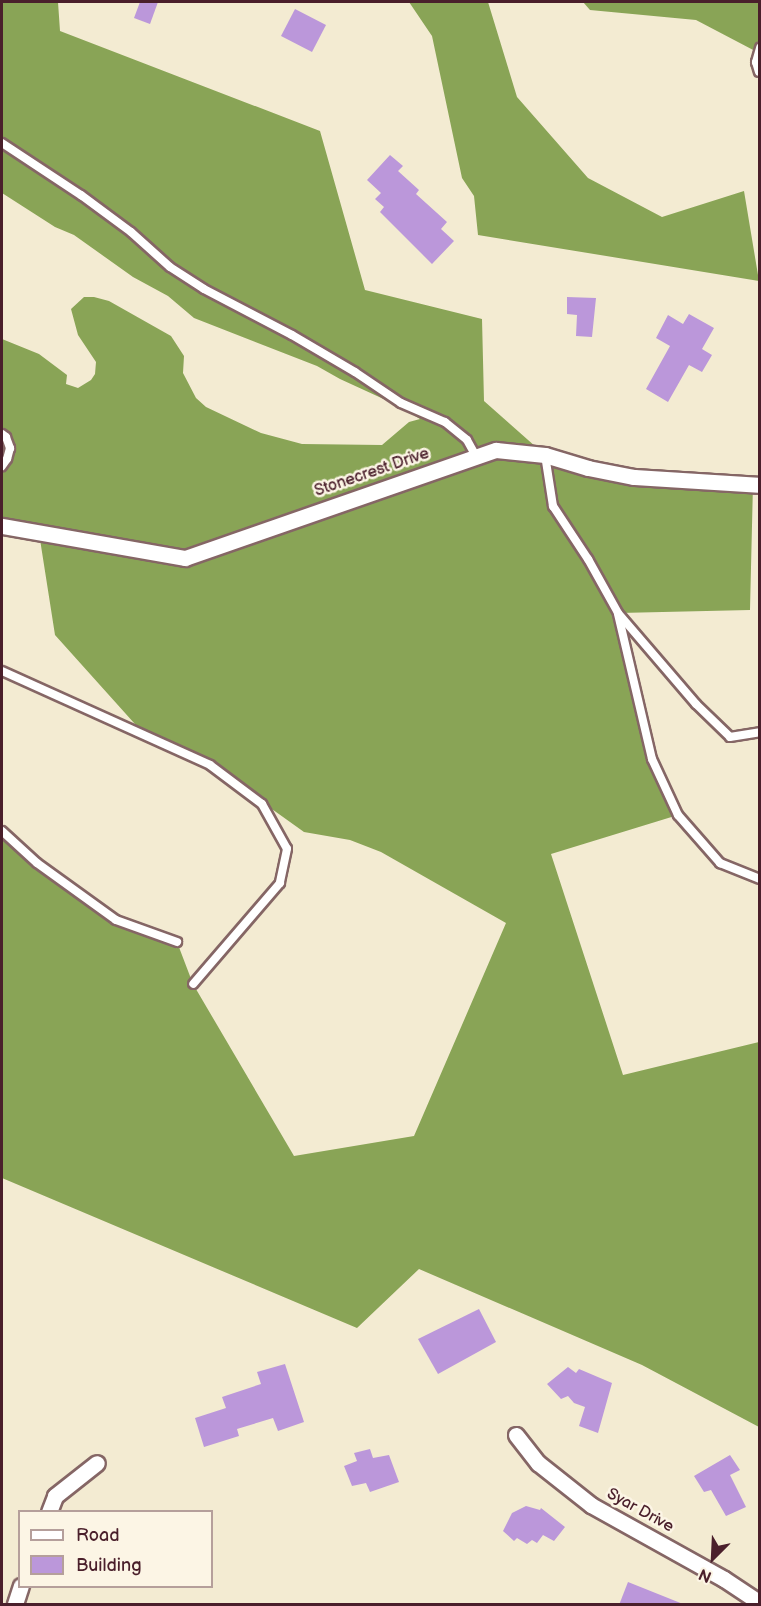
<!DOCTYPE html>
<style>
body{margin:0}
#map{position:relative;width:761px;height:1606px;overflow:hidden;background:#f3ebd2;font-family:"Balsamiq Sans",sans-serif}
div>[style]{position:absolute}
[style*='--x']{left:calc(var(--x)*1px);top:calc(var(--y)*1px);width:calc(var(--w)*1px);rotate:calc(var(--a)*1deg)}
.forest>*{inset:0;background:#89a456}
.building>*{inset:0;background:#bb97da}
.roads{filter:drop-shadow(2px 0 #856665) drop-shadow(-2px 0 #856665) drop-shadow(0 2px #856665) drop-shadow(0 -2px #856665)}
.lane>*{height:8px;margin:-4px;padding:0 4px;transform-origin:4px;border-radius:4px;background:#fff}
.street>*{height:15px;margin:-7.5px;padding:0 7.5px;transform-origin:7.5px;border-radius:7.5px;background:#fff}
span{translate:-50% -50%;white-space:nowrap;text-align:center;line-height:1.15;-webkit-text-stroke:5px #fcf5e5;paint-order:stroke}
.street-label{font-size:16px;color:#4a1f2b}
.frame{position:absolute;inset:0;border:3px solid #4a1f2b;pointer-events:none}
.legend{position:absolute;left:18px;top:1510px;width:195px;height:78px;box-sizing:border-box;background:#fcf5e5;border:2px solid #b59f9b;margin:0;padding:8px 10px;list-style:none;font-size:18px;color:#4a1f2b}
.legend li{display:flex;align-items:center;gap:12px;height:30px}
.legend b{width:30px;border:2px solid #b59f9b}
.north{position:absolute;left:683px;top:1528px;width:60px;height:60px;-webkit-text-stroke:4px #fcf5e5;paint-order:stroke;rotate:204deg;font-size:16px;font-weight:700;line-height:24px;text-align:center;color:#4a1f2b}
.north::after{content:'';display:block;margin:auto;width:21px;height:27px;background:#4a1f2b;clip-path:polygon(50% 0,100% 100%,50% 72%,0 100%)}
</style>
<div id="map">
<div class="forest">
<i style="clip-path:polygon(2px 2px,58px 2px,60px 31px,320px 131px,365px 290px,482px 319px,484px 401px,545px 455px,588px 468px,753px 484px,750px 610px,619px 613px,652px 759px,678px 815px,551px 854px,623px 1075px,759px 1042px,759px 1427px,642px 1365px,419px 1269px,357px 1328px,2px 1178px,2px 831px,116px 920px,177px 942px,193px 984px,294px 1156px,414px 1136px,506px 923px,381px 852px,350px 840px,304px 832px,210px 765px,143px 733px,55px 635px,39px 533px,2px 526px,2px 339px,39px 354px,67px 375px,66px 384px,78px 388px,91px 380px,95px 374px,96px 362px,78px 335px,71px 309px,84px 297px,94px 297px,109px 301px,171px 336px,184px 356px,183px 373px,196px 398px,206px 407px,261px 433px,302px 444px,382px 445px,409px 422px,420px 419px,401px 407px,340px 379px,317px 366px,194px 318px,168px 296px,133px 277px,74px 235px,55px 227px,2px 193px)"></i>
<i style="clip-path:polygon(409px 2px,488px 2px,517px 97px,588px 178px,662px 217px,744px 191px,759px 281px,478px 235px,474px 196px,462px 178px,432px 36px)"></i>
<i style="clip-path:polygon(583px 2px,759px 2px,759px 49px,757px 52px,696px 20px,590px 10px)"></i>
</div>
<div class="building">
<i style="clip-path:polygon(140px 2px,158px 2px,150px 24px,134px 18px)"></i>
<i style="clip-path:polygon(295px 9px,326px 25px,312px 52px,281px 36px)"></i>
<i style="clip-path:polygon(390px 155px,403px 166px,398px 171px,419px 190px,416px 194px,447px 222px,441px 229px,454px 241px,432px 264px,380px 212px,384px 207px,375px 199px,381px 193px,367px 180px)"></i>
<i style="clip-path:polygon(567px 297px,596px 298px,592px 337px,576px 336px,577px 315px,567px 314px)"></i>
<i style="clip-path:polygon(689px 314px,714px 328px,702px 349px,712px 355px,702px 372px,689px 365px,668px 402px,646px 389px,670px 346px,656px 338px,668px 315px,683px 324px)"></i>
<i style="clip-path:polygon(479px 1309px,496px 1342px,438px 1374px,418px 1339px)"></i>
<i style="clip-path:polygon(285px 1364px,304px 1422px,278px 1431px,273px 1418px,237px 1429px,239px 1436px,204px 1447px,195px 1418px,226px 1408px,222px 1397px,261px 1384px,257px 1372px)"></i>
<i style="clip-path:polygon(568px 1367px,576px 1373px,579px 1369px,612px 1383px,598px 1433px,579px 1426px,585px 1407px,574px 1403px,568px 1396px,561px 1399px,547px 1384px)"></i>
<i style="clip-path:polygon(370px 1449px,373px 1458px,389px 1455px,399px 1482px,370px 1492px,366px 1483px,352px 1486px,344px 1466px,357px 1461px,354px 1453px)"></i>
<i style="clip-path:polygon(730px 1455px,740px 1470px,730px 1475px,746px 1507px,726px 1516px,711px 1490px,704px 1492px,694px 1476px)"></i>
<i style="clip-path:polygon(526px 1506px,540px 1510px,541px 1508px,565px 1527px,554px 1541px,543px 1535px,537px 1543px,532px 1540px,527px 1544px,517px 1538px,514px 1541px,503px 1531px,512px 1513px)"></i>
<i style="clip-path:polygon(628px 1582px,683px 1604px,683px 1605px,619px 1605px)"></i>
</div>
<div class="roads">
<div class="lane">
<i style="--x:759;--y:72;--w:10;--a:-107"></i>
<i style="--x:756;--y:62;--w:15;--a:-74"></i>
<i style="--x:2;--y:143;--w:95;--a:33.4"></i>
<i style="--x:81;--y:195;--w:62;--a:36.5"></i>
<i style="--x:131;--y:232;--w:52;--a:41.9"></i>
<i style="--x:170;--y:267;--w:40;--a:32.9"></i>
<i style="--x:204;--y:289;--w:99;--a:27.6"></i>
<i style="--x:292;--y:335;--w:73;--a:30.4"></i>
<i style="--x:355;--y:372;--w:55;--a:34"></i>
<i style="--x:401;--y:403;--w:48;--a:23.4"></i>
<i style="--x:445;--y:422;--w:28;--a:39"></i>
<i style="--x:467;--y:440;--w:18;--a:61"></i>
<i style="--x:2;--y:434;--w:5;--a:37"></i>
<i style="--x:6;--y:437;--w:12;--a:70"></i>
<i style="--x:10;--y:448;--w:11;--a:105"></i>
<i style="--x:7;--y:459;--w:9;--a:126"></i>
<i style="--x:545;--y:455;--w:52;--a:81.1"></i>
<i style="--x:553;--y:506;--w:64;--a:56.6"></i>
<i style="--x:588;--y:559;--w:62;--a:60.9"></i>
<i style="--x:618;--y:613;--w:120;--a:49.4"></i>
<i style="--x:696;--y:704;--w:47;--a:44.1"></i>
<i style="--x:730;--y:737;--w:30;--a:-9"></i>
<i style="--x:618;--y:614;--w:149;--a:76.8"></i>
<i style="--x:652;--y:759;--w:62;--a:65.1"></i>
<i style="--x:678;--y:815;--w:64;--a:48.8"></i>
<i style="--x:720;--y:863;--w:43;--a:21.8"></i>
<i style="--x:2;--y:671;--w:228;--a:24.3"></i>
<i style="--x:210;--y:765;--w:65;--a:36.9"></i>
<i style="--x:262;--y:804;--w:51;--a:60.9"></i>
<i style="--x:287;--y:849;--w:35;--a:102"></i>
<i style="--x:280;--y:883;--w:133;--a:130.7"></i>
<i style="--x:2;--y:831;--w:47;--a:42.4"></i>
<i style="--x:37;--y:863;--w:97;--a:35.8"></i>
<i style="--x:116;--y:920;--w:65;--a:19.8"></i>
</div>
<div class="street">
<i style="--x:2;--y:526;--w:186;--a:9.9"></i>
<i style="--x:185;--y:558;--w:329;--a:-19.2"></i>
<i style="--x:496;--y:450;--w:49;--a:5.8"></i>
<i style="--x:545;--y:455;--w:45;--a:16.8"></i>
<i style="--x:588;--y:468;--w:47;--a:11.1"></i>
<i style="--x:634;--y:477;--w:126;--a:3.6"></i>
<i style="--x:516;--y:1435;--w:36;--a:52"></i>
<i style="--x:538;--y:1463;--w:68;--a:38.4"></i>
<i style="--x:591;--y:1505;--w:152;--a:29.1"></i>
<i style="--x:724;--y:1579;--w:43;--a:33.7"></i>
<i style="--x:49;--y:1512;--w:17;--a:-69"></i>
<i style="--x:55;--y:1496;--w:53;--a:-38.2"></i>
<i style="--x:15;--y:1604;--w:19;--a:-72"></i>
</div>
</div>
<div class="street-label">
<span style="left:372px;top:473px;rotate:-19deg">Stonecrest Drive</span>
<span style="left:640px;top:1511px;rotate:29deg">Syar Drive</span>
</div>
<div class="frame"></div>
<ul class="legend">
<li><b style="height:8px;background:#fff"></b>Road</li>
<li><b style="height:16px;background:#bb97da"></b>Building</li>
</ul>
<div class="north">N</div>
</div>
